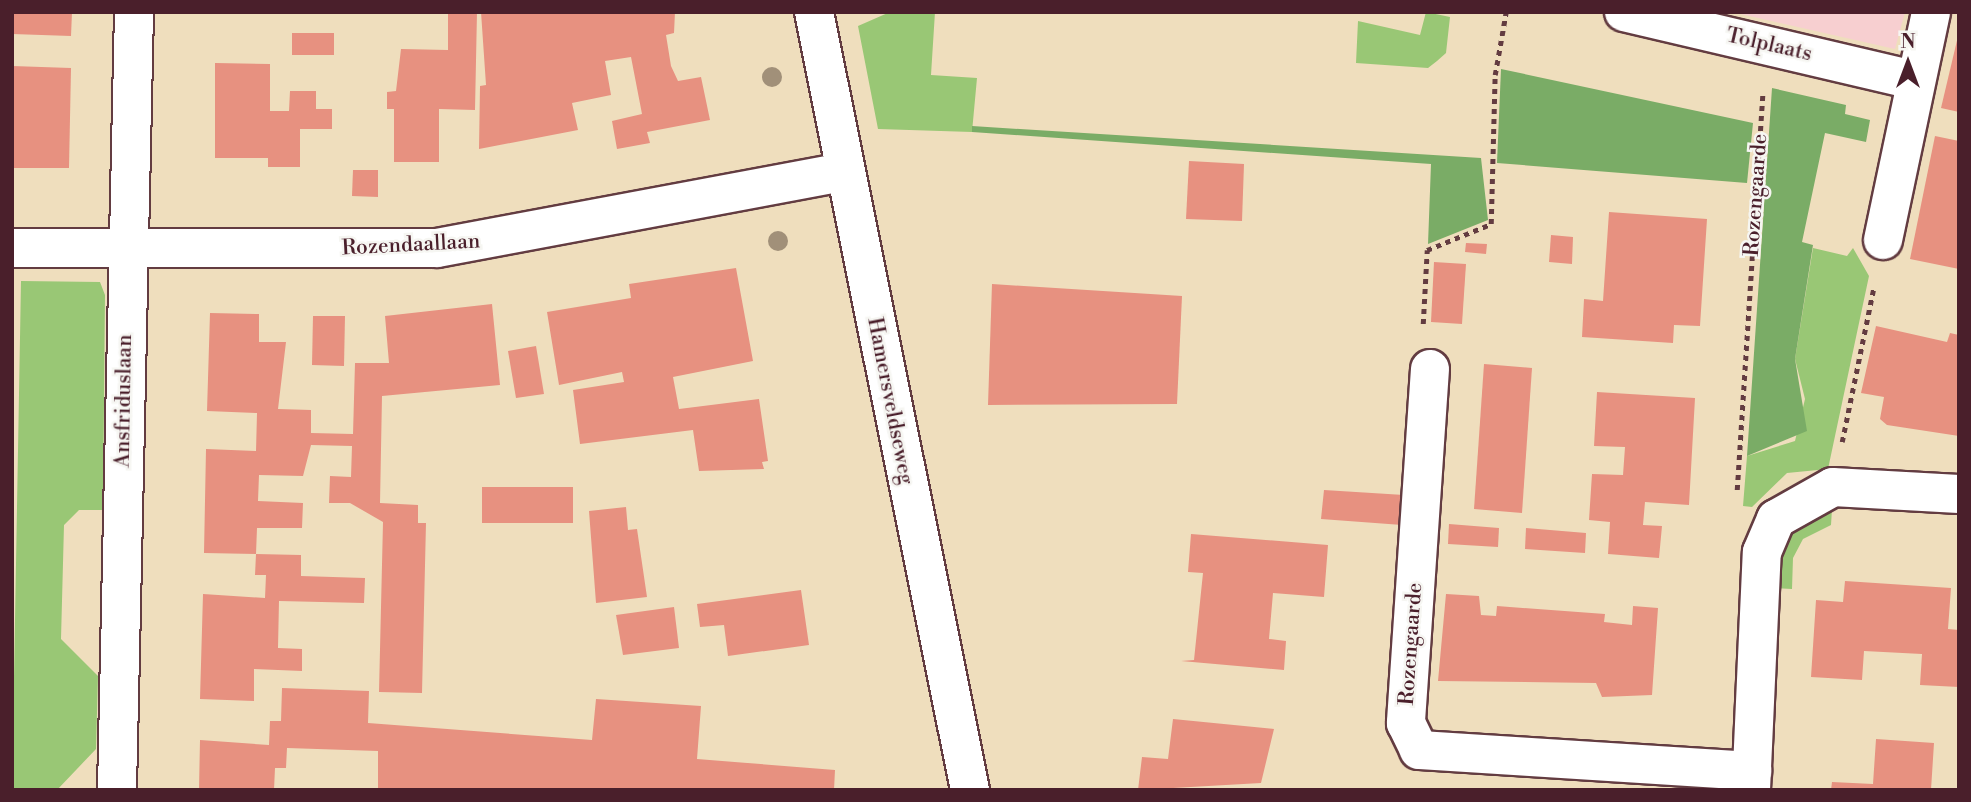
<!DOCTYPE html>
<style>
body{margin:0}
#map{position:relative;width:1971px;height:802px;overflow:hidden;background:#efdebd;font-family:"Libre Bodoni",serif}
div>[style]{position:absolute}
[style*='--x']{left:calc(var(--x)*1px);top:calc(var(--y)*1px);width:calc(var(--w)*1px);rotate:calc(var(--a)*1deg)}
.built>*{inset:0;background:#f7cfd0}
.green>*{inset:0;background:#99c775}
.forest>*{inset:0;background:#7aac66}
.building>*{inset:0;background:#e79180}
.path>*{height:4.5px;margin-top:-2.25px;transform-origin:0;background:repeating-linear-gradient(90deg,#633c41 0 5px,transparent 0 10px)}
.roads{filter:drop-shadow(2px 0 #633c41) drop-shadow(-2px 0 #633c41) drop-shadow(0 2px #633c41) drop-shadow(0 -2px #633c41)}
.minor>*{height:38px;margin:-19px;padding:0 19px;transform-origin:19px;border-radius:19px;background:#fff}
.trees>*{width:20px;height:20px;margin:-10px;border-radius:50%;background:#a19079}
span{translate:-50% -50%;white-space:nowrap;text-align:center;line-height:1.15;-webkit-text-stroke:5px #f6f6f2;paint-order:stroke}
.street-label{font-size:21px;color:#4a1f2b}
.frame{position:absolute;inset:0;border:14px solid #4a1f2b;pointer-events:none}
.north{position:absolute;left:1873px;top:28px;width:70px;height:70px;-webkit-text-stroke:5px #f6f6f2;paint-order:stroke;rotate:0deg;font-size:19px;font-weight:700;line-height:28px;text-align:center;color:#4a1f2b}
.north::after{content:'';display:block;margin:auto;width:24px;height:32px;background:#4a1f2b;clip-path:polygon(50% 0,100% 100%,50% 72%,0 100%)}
</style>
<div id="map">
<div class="built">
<i style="clip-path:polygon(1732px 12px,1905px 12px,1895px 49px)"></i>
</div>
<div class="green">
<i style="clip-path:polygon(890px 12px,935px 12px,931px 75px,977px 78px,972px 132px,878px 129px,858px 26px)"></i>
<i style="clip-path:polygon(1426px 12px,1450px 17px,1446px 53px,1437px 61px,1428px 68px,1356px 63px,1358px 21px,1420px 35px)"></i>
<i style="clip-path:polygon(1813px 248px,1847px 256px,1853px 248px,1869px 276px,1828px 469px,1787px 473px,1752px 507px,1743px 506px,1747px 456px,1795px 441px,1805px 399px,1795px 359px)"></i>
<i style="clip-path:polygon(21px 281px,100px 282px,105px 295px,103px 510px,79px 510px,64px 525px,61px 639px,98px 676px,96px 749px,57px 790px,12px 790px)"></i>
<i style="clip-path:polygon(1832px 509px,1831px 525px,1803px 539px,1793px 558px,1792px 589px,1775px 588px,1786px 534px)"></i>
</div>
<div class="forest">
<i style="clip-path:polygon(1501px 69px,1753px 123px,1747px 183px,1497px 163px)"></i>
<i style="clip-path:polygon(1772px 88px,1846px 105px,1845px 114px,1870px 120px,1866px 142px,1825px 133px,1802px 242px,1813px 245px,1795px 359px,1807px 431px,1747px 456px)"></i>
<i style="clip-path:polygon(972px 126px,1481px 158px,1488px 220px,1428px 244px,1431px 164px,972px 132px)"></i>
</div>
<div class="building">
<i style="clip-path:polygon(12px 12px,72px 12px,71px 36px,12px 34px)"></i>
<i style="clip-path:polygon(448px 12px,477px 12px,475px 110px,439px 109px,439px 162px,394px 162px,394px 109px,387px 109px,387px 92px,396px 91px,401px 49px,448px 50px)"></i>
<i style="clip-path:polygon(481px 12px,675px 12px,674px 33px,666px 35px,671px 66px,678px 81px,701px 77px,710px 120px,647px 132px,650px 143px,617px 149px,612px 121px,642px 114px,631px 57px,605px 61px,611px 95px,572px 103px,578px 130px,479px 149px,480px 86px,486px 85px)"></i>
<i style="clip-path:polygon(1959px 32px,1959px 112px,1941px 108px)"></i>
<i style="clip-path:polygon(292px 33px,334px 33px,334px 55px,292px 55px)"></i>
<i style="clip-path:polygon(215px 63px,270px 64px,270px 111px,289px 111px,290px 91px,316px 91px,316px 109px,332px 109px,332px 129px,300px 129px,300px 167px,268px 167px,268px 158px,215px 158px)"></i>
<i style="clip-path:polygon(12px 66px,71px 68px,69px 168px,12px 168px)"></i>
<i style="clip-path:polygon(1935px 136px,1959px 141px,1959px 269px,1910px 259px)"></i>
<i style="clip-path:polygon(1189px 161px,1244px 164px,1242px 221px,1186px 219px)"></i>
<i style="clip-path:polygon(353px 170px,378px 170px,378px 197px,352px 196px)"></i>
<i style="clip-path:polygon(1609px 212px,1707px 219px,1700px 326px,1674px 325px,1673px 343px,1582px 337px,1584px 299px,1603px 301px)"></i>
<i style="clip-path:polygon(1551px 235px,1573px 237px,1572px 264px,1549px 262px)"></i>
<i style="clip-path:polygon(1466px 243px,1487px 244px,1486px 254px,1465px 252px)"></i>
<i style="clip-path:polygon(1434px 262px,1466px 264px,1462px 324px,1431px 322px)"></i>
<i style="clip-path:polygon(736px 268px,753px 361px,673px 377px,679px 409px,759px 399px,768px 461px,762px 462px,764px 469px,699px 471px,693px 430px,580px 444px,573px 390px,624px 382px,622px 372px,559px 385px,547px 312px,631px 298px,629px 284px)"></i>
<i style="clip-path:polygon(992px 284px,1182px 296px,1177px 404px,988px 405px)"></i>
<i style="clip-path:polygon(492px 304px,500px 385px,382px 396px,380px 503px,418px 505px,418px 523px,426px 523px,422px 693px,379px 692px,383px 522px,350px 503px,329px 503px,330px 476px,351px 477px,352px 446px,311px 445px,303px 476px,259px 475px,258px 501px,303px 503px,302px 528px,257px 528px,256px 554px,301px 555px,301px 576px,365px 578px,364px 603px,279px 601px,278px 648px,302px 649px,302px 671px,254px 669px,254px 701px,200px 699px,203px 594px,265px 598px,266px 575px,255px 575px,256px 554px,204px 553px,206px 449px,256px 451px,257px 413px,207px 411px,210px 313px,259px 314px,259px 342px,286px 342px,278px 409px,311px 410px,311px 433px,353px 434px,355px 363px,389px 363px,385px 316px)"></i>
<i style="clip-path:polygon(313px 316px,345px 316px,344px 366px,312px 365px)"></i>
<i style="clip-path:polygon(1876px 326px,1947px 342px,1950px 333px,1959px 335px,1959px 436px,1887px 425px,1880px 419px,1884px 397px,1861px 393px)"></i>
<i style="clip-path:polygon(536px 346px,544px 394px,516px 398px,508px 351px)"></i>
<i style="clip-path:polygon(1484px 364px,1532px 368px,1522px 513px,1474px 509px)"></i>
<i style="clip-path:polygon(1597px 392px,1695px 398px,1689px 505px,1645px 502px,1643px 525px,1662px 526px,1659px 558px,1608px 554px,1610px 522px,1589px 520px,1592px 474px,1623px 475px,1625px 447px,1594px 446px)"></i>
<i style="clip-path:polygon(482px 487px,573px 487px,573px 523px,482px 523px)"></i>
<i style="clip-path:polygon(1324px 490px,1404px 495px,1402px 525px,1321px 519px)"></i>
<i style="clip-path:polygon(626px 507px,628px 530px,637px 529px,647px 597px,596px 603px,589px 511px)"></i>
<i style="clip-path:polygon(1449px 524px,1499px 528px,1498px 547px,1448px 544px)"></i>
<i style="clip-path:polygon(1526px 528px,1586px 533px,1585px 553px,1525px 549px)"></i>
<i style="clip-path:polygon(1191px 534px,1328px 545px,1324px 597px,1273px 593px,1269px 639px,1286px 641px,1284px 670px,1181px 661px,1194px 660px,1203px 573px,1188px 572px)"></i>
<i style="clip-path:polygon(1845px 581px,1951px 588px,1948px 629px,1959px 630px,1959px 687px,1920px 685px,1922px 654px,1864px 651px,1862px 680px,1811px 677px,1816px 600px,1843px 602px)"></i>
<i style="clip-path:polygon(801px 590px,809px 645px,728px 656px,724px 625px,700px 627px,697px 604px)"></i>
<i style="clip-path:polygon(1446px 594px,1479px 596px,1481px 615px,1496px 616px,1497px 606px,1605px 614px,1604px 622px,1632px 625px,1633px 606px,1658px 608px,1652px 695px,1602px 697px,1596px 683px,1438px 681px)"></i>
<i style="clip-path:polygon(674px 607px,679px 648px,623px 655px,616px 615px)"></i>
<i style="clip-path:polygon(282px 688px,369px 691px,368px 723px,592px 740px,596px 699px,701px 706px,697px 759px,835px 770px,834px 790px,378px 790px,378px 751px,287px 748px,286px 768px,275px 768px,274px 790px,199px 790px,200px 740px,269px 745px,270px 721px,281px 721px)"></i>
<i style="clip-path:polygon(1173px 719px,1274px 729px,1261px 783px,1138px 790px,1142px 757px,1168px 759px)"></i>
<i style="clip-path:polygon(1876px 739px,1934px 743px,1931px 790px,1831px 790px,1832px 782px,1873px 784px)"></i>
</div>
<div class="path">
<i style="--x:1423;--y:324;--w:74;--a:-86.9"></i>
<i style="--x:1427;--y:250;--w:69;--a:-22.1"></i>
<i style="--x:1491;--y:224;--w:149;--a:-88.5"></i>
<i style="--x:1495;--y:75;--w:64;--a:-80.1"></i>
<i style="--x:1842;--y:442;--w:159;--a:-78.4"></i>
<i style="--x:1737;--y:490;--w:398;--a:-86.3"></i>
</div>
<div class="roads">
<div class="minor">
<i style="--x:814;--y:12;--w:793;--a:78.66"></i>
<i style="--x:1624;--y:12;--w:298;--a:13.2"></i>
<i style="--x:1883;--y:240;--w:233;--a:-78.1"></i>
<i style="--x:12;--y:248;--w:425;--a:0"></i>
<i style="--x:437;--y:248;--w:415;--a:-10.6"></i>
<i style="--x:1430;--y:369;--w:355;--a:93.9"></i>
<i style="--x:1406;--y:723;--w:30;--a:64"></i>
<i style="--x:1419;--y:750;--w:334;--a:3.6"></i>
<i style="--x:117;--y:790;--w:778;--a:-88.75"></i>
<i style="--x:1751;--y:790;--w:238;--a:-87.4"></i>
<i style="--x:1762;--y:552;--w:36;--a:-67"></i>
<i style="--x:1776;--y:519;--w:65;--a:-29.3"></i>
<i style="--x:1833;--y:487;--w:126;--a:3.2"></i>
</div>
</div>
<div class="trees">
<i style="left:772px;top:77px"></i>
<i style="left:778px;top:241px"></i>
</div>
<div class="street-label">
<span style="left:1769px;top:45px;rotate:13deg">Tolplaats</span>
<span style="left:1756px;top:195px;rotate:-86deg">Rozengaarde</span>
<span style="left:411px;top:245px;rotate:-3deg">Rozendaallaan</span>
<span style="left:124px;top:401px;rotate:-89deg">Ansfriduslaan</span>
<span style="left:890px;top:401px;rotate:79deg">Hamersveldseweg</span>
<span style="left:1411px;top:644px;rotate:-86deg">Rozengaarde</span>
</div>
<div class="frame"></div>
<div class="north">N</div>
</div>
